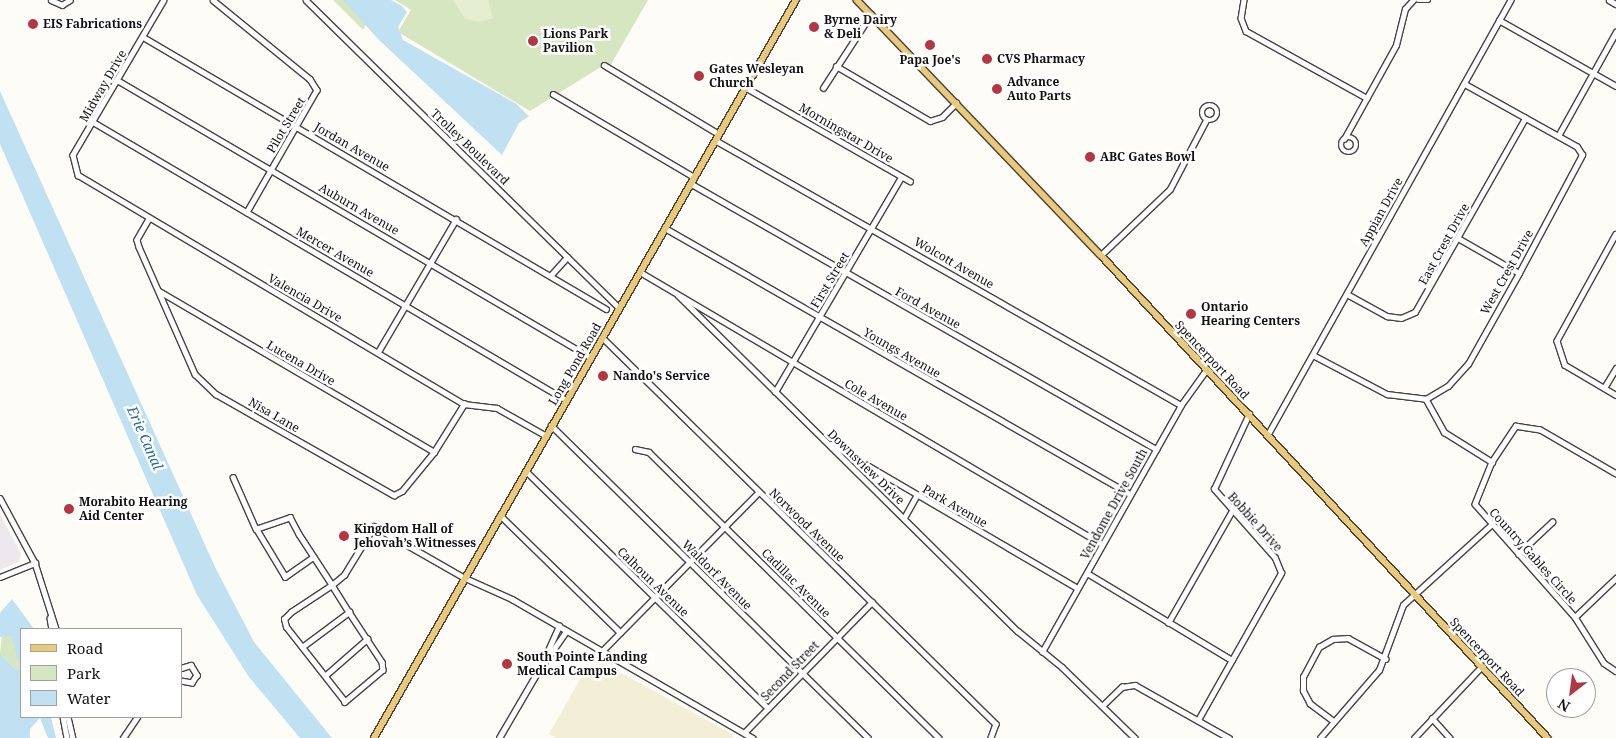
<!DOCTYPE html>
<meta charset="utf-8">
<style>
body{margin:0}
#map{position:relative;width:1616px;height:738px;overflow:hidden;background:#fefcf6;font-family:"Noto Serif",serif}
div>[style]{position:absolute}
[style*='--x']{left:calc(var(--x)*1px);top:calc(var(--y)*1px);width:calc(var(--w)*1px);rotate:calc(var(--a)*1deg)}
.industrial>*{inset:0;background:#ede7ee}
.farmland>*{inset:0;background:#f3efd7}
.green>*{inset:0;background:#d6e6c1}
.pitch>*{inset:0;background:#e6eed2}
.water>*{inset:0;background:#bfe1f1}
.roads{filter:drop-shadow(1px 0 #444) drop-shadow(-1px 0 #444) drop-shadow(0 1px #444) drop-shadow(0 -1px #444)}
.minor>*{height:4.5px;margin:-2.25px;padding:0 2.25px;transform-origin:2.25px;border-radius:2.25px;background:#fff}
.minor>.ring{margin:-2.25px;padding:0;box-sizing:content-box;background:none;border:4.5px solid #fff;border-radius:50%}
.major>*{height:5.5px;margin:-2.75px;padding:0 2.75px;transform-origin:2.75px;border-radius:2.75px;background:#ebc979}
.dots>*{width:14px;height:14px;translate:-50% -50%;box-sizing:border-box;border:2px solid #fff;border-radius:50%}
span{translate:-50% -50%;white-space:nowrap;text-align:center;line-height:1.15;-webkit-text-stroke:5px #fff;paint-order:stroke}
.poi-label{font-size:12px;color:#111;font-weight:700}
.left{translate:0 -50%;text-align:left}
.street-label{font-size:12px;color:#111}
.water-label{font-size:14px;color:#256b98;font-style:italic}
.legend{position:absolute;left:20px;top:628px;width:162px;height:90px;box-sizing:border-box;background:#fff;border:1px solid #a0a0a0;margin:0;padding:6px 9px;list-style:none;font-size:15px;color:#111}
.legend li{display:flex;align-items:center;gap:10px;height:25px}
.legend b{width:25px;border:1px solid #a0a0a0}
.north{position:absolute;left:1546px;top:668px;width:50px;height:50px;box-sizing:border-box;background:#fff;border:1px solid #a0a0a0;border-radius:50%;rotate:210deg;font-size:14px;font-weight:700;line-height:20px;text-align:center;color:#111}
.north::after{content:'';display:block;margin:auto;width:18px;height:22px;background:#b43642;clip-path:polygon(50% 0,100% 100%,50% 72%,0 100%)}
</style>
<div id="map">
<div class="industrial">
<i style="clip-path:polygon(0 514px,21px 554px,19px 562px,0 570px)"></i>
</div>
<div class="farmland">
<i style="clip-path:polygon(603px 663px,732px 734px,733px 738px,556px 738px,549px 734px,587px 667px)"></i>
</div>
<div class="green">
<i style="clip-path:polygon(333px 0,380px 0,363px 30px)"></i>
<i style="clip-path:polygon(395px 0,648px 0,610px 66px,600px 61px,604px 65px,530px 111px,398px 32px,411px 10px)"></i>
<i style="clip-path:polygon(2px 634px,11px 636px,17px 647px,21px 669px,16px 670px,0 653px)"></i>
</div>
<div class="pitch">
<i style="clip-path:polygon(453px 0,488px 0,493px 18px,480px 22px,465px 19px)"></i>
</div>
<div class="water">
<i style="clip-path:polygon(343px 0,391px 0,402px 6px,407px 12px,398px 27px,403px 40px,515px 103px,529px 116px,519px 123px,502px 155px,378px 39px)"></i>
<i style="clip-path:polygon(0 91px,215px 567px,254px 642px,332px 738px,300px 738px,249px 677px,197px 595px,0 144px)"></i>
<i style="clip-path:polygon(12px 599px,34px 629px,21px 629px,21px 717px,51px 717px,56px 738px,48px 738px,40px 718px,30px 729px,30px 738px,0 738px,0 653px,16px 670px,21px 669px,11px 636px,0 637px,0 613px)"></i>
</div>
<div class="roads">
<div class="minor">
<i style="--x:51;--y:0;--w:12;--a:24"></i>
<i style="--x:62;--y:5;--w:9;--a:-32"></i>
<i style="--x:164;--y:0;--w:180;--a:120.4"></i>
<i style="--x:73;--y:155;--w:21;--a:76"></i>
<i style="--x:78;--y:175;--w:449;--a:30.7"></i>
<i style="--x:464;--y:404;--w:33;--a:7"></i>
<i style="--x:497;--y:408;--w:55;--a:29.4"></i>
<i style="--x:213;--y:0;--w:125;--a:39.2"></i>
<i style="--x:310;--y:79;--w:13;--a:58"></i>
<i style="--x:317;--y:90;--w:141;--a:119.8"></i>
<i style="--x:306;--y:0;--w:439;--a:44.5"></i>
<i style="--x:1244;--y:0;--w:18;--a:99"></i>
<i style="--x:1241;--y:18;--w:14;--a:69"></i>
<i style="--x:1246;--y:31;--w:138;--a:29"></i>
<i style="--x:1418;--y:0;--w:10;--a:0"></i>
<i style="--x:1609;--y:0;--w:8;--a:30"></i>
<i style="--x:1499;--y:20;--w:134;--a:29.4"></i>
<i style="--x:143;--y:37;--w:537;--a:30.43"></i>
<i style="--x:604;--y:65;--w:134;--a:31"></i>
<i style="--x:836;--y:66;--w:109;--a:30.3"></i>
<i style="--x:930;--y:121;--w:13;--a:-18"></i>
<i style="--x:942;--y:117;--w:20;--a:-45"></i>
<i style="--x:117;--y:80;--w:548;--a:30.35"></i>
<i style="--x:745;--y:87;--w:190;--a:29.7"></i>
<i style="--x:823;--y:88;--w:88;--a:-57"></i>
<i style="--x:553;--y:94;--w:164;--a:30.5"></i>
<i class="ring" style="left:1202px;top:105px;width:11.5px;height:11.5px"></i>
<i style="--x:93;--y:122;--w:549;--a:30.44"></i>
<i style="--x:1558;--y:136;--w:119;--a:-60.9"></i>
<i class="ring" style="left:1341px;top:137px;width:11.5px;height:11.5px"></i>
<i style="--x:1344;--y:139;--w:107;--a:-61"></i>
<i style="--x:1396;--y:45;--w:37;--a:-76"></i>
<i style="--x:1405;--y:9;--w:12;--a:-48"></i>
<i style="--x:715;--y:140;--w:536;--a:29.63"></i>
<i style="--x:690;--y:183;--w:537;--a:29.72"></i>
<i style="--x:149;--y:219;--w:24;--a:120"></i>
<i style="--x:137;--y:240;--w:7;--a:74"></i>
<i style="--x:139;--y:247;--w:139;--a:66.2"></i>
<i style="--x:195;--y:374;--w:29;--a:44"></i>
<i style="--x:216;--y:394;--w:205;--a:29.6"></i>
<i style="--x:394;--y:495;--w:9;--a:-27"></i>
<i style="--x:402;--y:491;--w:50;--a:-50.6"></i>
<i style="--x:434;--y:452;--w:57;--a:-58"></i>
<i style="--x:665;--y:228;--w:536;--a:29.77"></i>
<i style="--x:1616;--y:234;--w:122;--a:118.9"></i>
<i style="--x:1557;--y:341;--w:25;--a:72"></i>
<i style="--x:1565;--y:365;--w:59;--a:30.5"></i>
<i style="--x:1458;--y:238;--w:70;--a:29.8"></i>
<i style="--x:1101;--y:255;--w:95;--a:-43.7"></i>
<i style="--x:1170;--y:189;--w:78;--a:-62.4"></i>
<i style="--x:640;--y:272;--w:536;--a:30.49"></i>
<i style="--x:551;--y:275;--w:24;--a:-48"></i>
<i style="--x:159;--y:291;--w:319;--a:30.3"></i>
<i style="--x:1347;--y:294;--w:46;--a:28.8"></i>
<i style="--x:1387;--y:316;--w:14;--a:8"></i>
<i style="--x:1401;--y:318;--w:15;--a:-23"></i>
<i style="--x:1415;--y:312;--w:223;--a:-60.4"></i>
<i style="--x:678;--y:295;--w:478;--a:44.7"></i>
<i style="--x:1018;--y:631;--w:57;--a:39.3"></i>
<i style="--x:1062;--y:667;--w:102;--a:44.2"></i>
<i style="--x:602;--y:337;--w:552;--a:44.49"></i>
<i style="--x:996;--y:724;--w:15;--a:110"></i>
<i style="--x:378;--y:352;--w:154;--a:-59.6"></i>
<i style="--x:1313;--y:355;--w:84;--a:27.8"></i>
<i style="--x:1387;--y:394;--w:39;--a:7"></i>
<i style="--x:1426;--y:399;--w:26;--a:-31"></i>
<i style="--x:1448;--y:386;--w:30;--a:-48"></i>
<i style="--x:1468;--y:364;--w:104;--a:-60.7"></i>
<i style="--x:1519;--y:273;--w:134;--a:-61.9"></i>
<i style="--x:1582;--y:155;--w:9;--a:-122"></i>
<i style="--x:1577;--y:147;--w:129;--a:-150.9"></i>
<i style="--x:1604;--y:388;--w:23;--a:-59"></i>
<i style="--x:775;--y:392;--w:249;--a:-59.6"></i>
<i style="--x:1426;--y:399;--w:38;--a:61"></i>
<i style="--x:1444;--y:432;--w:57;--a:32"></i>
<i style="--x:551;--y:425;--w:445;--a:44.6"></i>
<i style="--x:1268;--y:434;--w:497;--a:-60.8"></i>
<i style="--x:831;--y:444;--w:285;--a:30.3"></i>
<i style="--x:635;--y:449;--w:14;--a:12"></i>
<i style="--x:649;--y:452;--w:407;--a:44.6"></i>
<i style="--x:526;--y:471;--w:339;--a:44.4"></i>
<i style="--x:1616;--y:474;--w:88;--a:-149.9"></i>
<i style="--x:1540;--y:430;--w:24;--a:-171"></i>
<i style="--x:1516;--y:426;--w:43;--a:123.7"></i>
<i style="--x:1492;--y:462;--w:45;--a:112"></i>
<i style="--x:1475;--y:504;--w:151;--a:48.5"></i>
<i style="--x:1575;--y:617;--w:54;--a:57.8"></i>
<i style="--x:1604;--y:663;--w:14;--a:34"></i>
<i style="--x:233;--y:477;--w:57;--a:66.1"></i>
<i style="--x:0;--y:498;--w:74;--a:61.7"></i>
<i style="--x:35;--y:563;--w:69;--a:72.3"></i>
<i style="--x:500;--y:515;--w:168;--a:44.3"></i>
<i style="--x:904;--y:518;--w:26;--a:-61"></i>
<i style="--x:1518;--y:554;--w:47;--a:-43.3"></i>
<i style="--x:314;--y:557;--w:35;--a:145"></i>
<i style="--x:285;--y:577;--w:56;--a:-121.1"></i>
<i style="--x:256;--y:529;--w:36;--a:-19"></i>
<i style="--x:290;--y:517;--w:19;--a:62"></i>
<i style="--x:299;--y:534;--w:27;--a:57"></i>
<i style="--x:314;--y:557;--w:33;--a:57"></i>
<i style="--x:332;--y:585;--w:32;--a:58"></i>
<i style="--x:349;--y:612;--w:60;--a:56.6"></i>
<i style="--x:382;--y:662;--w:8;--a:83"></i>
<i style="--x:383;--y:670;--w:50;--a:139.9"></i>
<i style="--x:345;--y:702;--w:95;--a:-128.2"></i>
<i style="--x:286;--y:627;--w:8;--a:-104"></i>
<i style="--x:284;--y:619;--w:10;--a:-45"></i>
<i style="--x:291;--y:612;--w:49;--a:-33.4"></i>
<i style="--x:332;--y:585;--w:16;--a:-40"></i>
<i style="--x:344;--y:575;--w:57;--a:-58.5"></i>
<i style="--x:374;--y:526;--w:103;--a:29.8"></i>
<i style="--x:463;--y:577;--w:54;--a:24.2"></i>
<i style="--x:512;--y:599;--w:278;--a:30"></i>
<i style="--x:1087;--y:573;--w:169;--a:31"></i>
<i style="--x:0;--y:577;--w:38;--a:-22"></i>
<i style="--x:1575;--y:617;--w:57;--a:-43.6"></i>
<i style="--x:50;--y:618;--w:11;--a:80"></i>
<i style="--x:1168;--y:623;--w:129;--a:-60.3"></i>
<i style="--x:302;--y:647;--w:59;--a:-36.7"></i>
<i style="--x:602;--y:651;--w:223;--a:-45.4"></i>
<i style="--x:1042;--y:652;--w:283;--a:-60.6"></i>
<i style="--x:1181;--y:405;--w:44;--a:-54.2"></i>
<i style="--x:544;--y:663;--w:39;--a:-55"></i>
<i style="--x:181;--y:668;--w:10;--a:-17"></i>
<i style="--x:191;--y:665;--w:12;--a:59"></i>
<i style="--x:197;--y:675;--w:9;--a:122"></i>
<i style="--x:192;--y:683;--w:11;--a:-170"></i>
<i style="--x:326;--y:675;--w:55;--a:-41.3"></i>
<i style="--x:1102;--y:706;--w:28;--a:-44"></i>
<i style="--x:1122;--y:687;--w:13;--a:-9"></i>
<i style="--x:1135;--y:685;--w:108;--a:29.4"></i>
<i style="--x:63;--y:717;--w:21;--a:79"></i>
<i style="--x:68;--y:717;--w:22;--a:77"></i>
<i style="--x:1432;--y:718;--w:27;--a:48"></i>
<i style="--x:1198;--y:720;--w:169;--a:-60.5"></i>
<i style="--x:1281;--y:573;--w:16;--a:-112"></i>
<i style="--x:1275;--y:558;--w:92;--a:-131.5"></i>
<i style="--x:1214;--y:489;--w:83;--a:-65"></i>
<i style="--x:1334;--y:722;--w:30;--a:-143"></i>
<i style="--x:1310;--y:704;--w:15;--a:-118"></i>
<i style="--x:1303;--y:691;--w:14;--a:-90"></i>
<i style="--x:1303;--y:677;--w:34;--a:-62"></i>
<i style="--x:1319;--y:647;--w:16;--a:-30"></i>
<i style="--x:1333;--y:639;--w:15;--a:-4"></i>
<i style="--x:1348;--y:638;--w:43;--a:28.9"></i>
<i style="--x:744;--y:733;--w:183;--a:-45.7"></i>
<i style="--x:123;--y:738;--w:25;--a:-56"></i>
<i style="--x:499;--y:738;--w:83;--a:-59.7"></i>
<i style="--x:541;--y:666;--w:44;--a:-65.8"></i>
<i style="--x:1320;--y:738;--w:90;--a:-49.1"></i>
<i style="--x:1379;--y:670;--w:69;--a:-69.7"></i>
<i style="--x:1403;--y:605;--w:119;--a:-42.3"></i>
<i style="--x:1414;--y:738;--w:99;--a:-46.6"></i>
</div>
<div class="major">
<i style="--x:857;--y:0;--w:353;--a:46.3"></i>
<i style="--x:1101;--y:255;--w:658;--a:47.22"></i>
<i style="--x:374;--y:738;--w:850;--a:-60.24"></i>
</div>
</div>
<div class="dots">
<i style="left:33px;top:24px;background:#b43642"></i>
<i style="left:814px;top:27px;background:#b43642"></i>
<i style="left:533px;top:41px;background:#b43642"></i>
<i style="left:930px;top:45px;background:#b43642"></i>
<i style="left:987px;top:59px;background:#b43642"></i>
<i style="left:699px;top:76px;background:#b43642"></i>
<i style="left:997px;top:89px;background:#b43642"></i>
<i style="left:1090px;top:157px;background:#b43642"></i>
<i style="left:1191px;top:314px;background:#b43642"></i>
<i style="left:603px;top:376px;background:#b43642"></i>
<i style="left:69px;top:509px;background:#b43642"></i>
<i style="left:344px;top:536px;background:#b43642"></i>
<i style="left:507px;top:664px;background:#b43642"></i>
</div>
<div class="poi-label">
<span class="left" style="left:824px;top:27px">Byrne Dairy<br>&amp; Deli</span>
<span class="left" style="left:43px;top:24px">EIS Fabrications</span>
<span class="left" style="left:543px;top:41px">Lions Park<br>Pavilion</span>
<span class="left" style="left:997px;top:59px">CVS Pharmacy</span>
<span style="left:930px;top:60px">Papa Joe's</span>
<span class="left" style="left:709px;top:76px">Gates Wesleyan<br>Church</span>
<span class="left" style="left:1007px;top:89px">Advance<br>Auto Parts</span>
<span class="left" style="left:1100px;top:157px">ABC Gates Bowl</span>
<span class="left" style="left:1201px;top:314px">Ontario<br>Hearing Centers</span>
<span class="left" style="left:613px;top:376px">Nando's Service</span>
<span class="left" style="left:79px;top:509px">Morabito Hearing<br>Aid Center</span>
<span class="left" style="left:354px;top:536px">Kingdom Hall of<br>Jehovah’s Witnesses</span>
<span class="left" style="left:517px;top:664px">South Pointe Landing<br>Medical Campus</span>
</div>
<div class="street-label">
<span style="left:103px;top:86px;rotate:-60deg">Midway Drive</span>
<span style="left:286px;top:125px;rotate:-59deg">Pilot Street</span>
<span style="left:846px;top:133px;rotate:30deg">Morningstar Drive</span>
<span style="left:352px;top:147px;rotate:30deg">Jordan Avenue</span>
<span style="left:470px;top:147px;rotate:44deg">Trolley Boulevard</span>
<span style="left:359px;top:209px;rotate:30deg">Auburn Avenue</span>
<span style="left:1381px;top:212px;rotate:-61deg">Appian Drive</span>
<span style="left:1444px;top:244px;rotate:-61deg">East Crest Drive</span>
<span style="left:335px;top:252px;rotate:30deg">Mercer Avenue</span>
<span style="left:954px;top:263px;rotate:30deg">Wolcott Avenue</span>
<span style="left:1507px;top:272px;rotate:-61deg">West Crest Drive</span>
<span style="left:830px;top:280px;rotate:-59deg">First Street</span>
<span style="left:305px;top:298px;rotate:30deg">Valencia Drive</span>
<span style="left:928px;top:308px;rotate:29deg">Ford Avenue</span>
<span style="left:902px;top:353px;rotate:30deg">Youngs Avenue</span>
<span style="left:1212px;top:360px;rotate:47deg">Spencerport Road</span>
<span style="left:301px;top:363px;rotate:30deg">Lucena Drive</span>
<span style="left:575px;top:364px;rotate:-60deg">Long Pond Road</span>
<span style="left:876px;top:400px;rotate:30deg">Cole Avenue</span>
<span style="left:274px;top:415px;rotate:30deg">Nisa Lane</span>
<span style="left:866px;top:467px;rotate:44deg">Downsview Drive</span>
<span style="left:1114px;top:504px;rotate:-61deg">Vendome Drive South</span>
<span style="left:955px;top:506px;rotate:30deg">Park Avenue</span>
<span style="left:1255px;top:522px;rotate:48deg">Bobbie Drive</span>
<span style="left:807px;top:525px;rotate:44deg">Norwood Avenue</span>
<span style="left:1533px;top:556px;rotate:48deg">Country Gables Circle</span>
<span style="left:717px;top:575px;rotate:45deg">Waldorf Avenue</span>
<span style="left:653px;top:582px;rotate:44deg">Calhoun Avenue</span>
<span style="left:796px;top:583px;rotate:45deg">Cadillac Avenue</span>
<span style="left:1487px;top:657px;rotate:47deg">Spencerport Road</span>
<span style="left:790px;top:671px;rotate:-46deg">Second Street</span>
</div>
<div class="water-label">
<span style="left:145px;top:438px;rotate:66deg">Erie Canal</span>
</div>
<ul class="legend">
<li><b style="height:6px;background:#ebc979"></b>Road</li>
<li><b style="height:14px;background:#d6e6c1"></b>Park</li>
<li><b style="height:14px;background:#bfe1f1"></b>Water</li>
</ul>
<div class="north">N</div>
</div>
